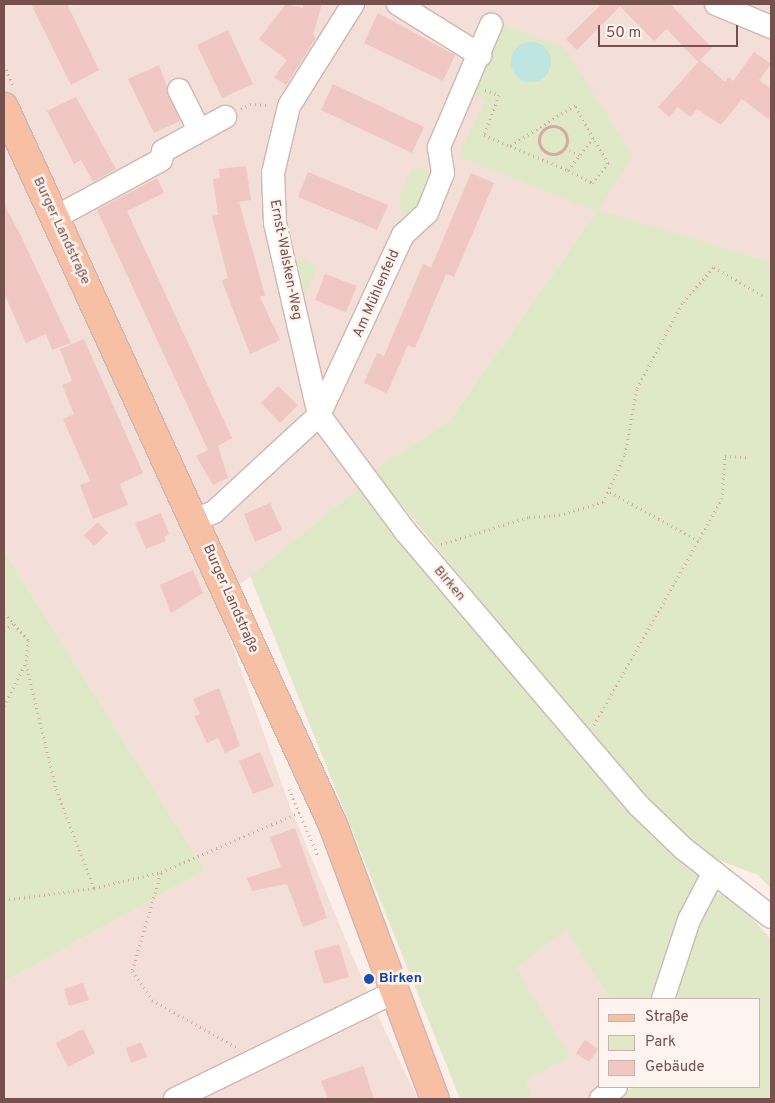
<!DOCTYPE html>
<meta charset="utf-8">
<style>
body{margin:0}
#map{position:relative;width:775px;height:1103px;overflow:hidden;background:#fcefe9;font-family:Overpass,sans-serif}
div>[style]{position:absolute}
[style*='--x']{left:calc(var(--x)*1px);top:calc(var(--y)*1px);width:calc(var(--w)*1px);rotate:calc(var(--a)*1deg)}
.residential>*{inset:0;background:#f3dfd7}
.green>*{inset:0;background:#dfe9c7}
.water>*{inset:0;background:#bee5df}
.round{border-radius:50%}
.building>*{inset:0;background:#f0c7c2}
.path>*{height:3px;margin-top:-1.5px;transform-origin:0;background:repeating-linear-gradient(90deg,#d5a9a4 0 1px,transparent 0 5px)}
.path>.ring{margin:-1.5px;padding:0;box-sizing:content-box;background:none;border:3px solid #d5a9a4;border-radius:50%}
.roads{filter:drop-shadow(1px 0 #cfb6b1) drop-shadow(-1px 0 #cfb6b1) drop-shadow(0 1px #cfb6b1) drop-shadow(0 -1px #cfb6b1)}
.minor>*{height:22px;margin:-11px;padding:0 11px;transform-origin:11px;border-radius:11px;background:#fff}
.major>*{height:28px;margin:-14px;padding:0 14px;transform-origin:14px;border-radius:14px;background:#f7c0a5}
.dots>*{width:14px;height:14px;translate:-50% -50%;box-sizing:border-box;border:2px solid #fef4ef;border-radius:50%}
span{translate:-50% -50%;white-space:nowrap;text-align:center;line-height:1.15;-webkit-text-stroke:5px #fef4ef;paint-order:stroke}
.street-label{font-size:14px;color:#75504d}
.transit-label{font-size:14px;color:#164399;font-weight:700}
.left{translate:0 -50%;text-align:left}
.frame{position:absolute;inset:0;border:5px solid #75504d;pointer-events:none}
.legend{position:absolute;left:598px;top:998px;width:162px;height:90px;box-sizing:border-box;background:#fef4ef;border:1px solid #c7b2ae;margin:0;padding:6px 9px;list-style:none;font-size:15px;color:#75504d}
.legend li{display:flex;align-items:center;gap:10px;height:25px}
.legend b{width:25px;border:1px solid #c7b2ae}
.scale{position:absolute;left:598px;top:25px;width:140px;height:22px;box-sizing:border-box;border:2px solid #75504d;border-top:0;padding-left:6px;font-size:15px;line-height:18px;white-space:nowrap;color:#75504d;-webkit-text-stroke:4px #fef4ef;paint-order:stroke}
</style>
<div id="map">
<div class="residential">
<i style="clip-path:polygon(4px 4px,771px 4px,771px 262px,597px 211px,449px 421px,373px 470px,360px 487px,217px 603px,289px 804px,376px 1012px,418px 1099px,4px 1099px,4px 982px,205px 870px,4px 551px)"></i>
<i style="clip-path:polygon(566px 928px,610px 999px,599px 999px,599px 1087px,606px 1087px,590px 1099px,533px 1099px,526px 1081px,516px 969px)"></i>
</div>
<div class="green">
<i style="clip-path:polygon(503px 25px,563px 47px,633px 155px,598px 210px,771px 262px,771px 889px,758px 875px,713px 858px,664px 825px,373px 470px,449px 421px,597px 211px,458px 157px,485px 100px,474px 94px)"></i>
<i style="clip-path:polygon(423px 166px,432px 179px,420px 211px,402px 214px,399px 198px,411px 170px)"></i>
<i style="clip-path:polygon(299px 258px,318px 267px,301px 303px,290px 260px)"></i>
<i style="clip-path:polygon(360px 487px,703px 874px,653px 999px,610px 999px,566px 929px,516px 969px,570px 1056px,526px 1081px,533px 1099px,460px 1099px,250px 576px)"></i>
<i style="clip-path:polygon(4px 551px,205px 870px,4px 982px)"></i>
<i style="clip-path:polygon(717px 893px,735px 900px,771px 939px,771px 1099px,618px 1099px,633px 1087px,759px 1087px,759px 999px,671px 999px,699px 909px)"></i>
</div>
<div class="water">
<i class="round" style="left:511px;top:42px;width:40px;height:40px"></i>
</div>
<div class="building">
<i style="clip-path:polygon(31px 4px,67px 4px,99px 70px,71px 85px)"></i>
<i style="clip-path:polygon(286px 4px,303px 8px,304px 4px,322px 4px,313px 35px,316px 38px,286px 85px,274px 77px,287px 60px,259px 39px)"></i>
<i style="clip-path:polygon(602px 4px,670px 4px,712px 48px,698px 62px,667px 29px,654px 41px,620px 6px,577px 50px,566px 39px)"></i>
<i style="clip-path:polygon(378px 13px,455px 55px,443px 81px,364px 43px)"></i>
<i style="clip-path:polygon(228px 30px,253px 84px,222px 98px,197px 45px)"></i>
<i style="clip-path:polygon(754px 52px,771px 64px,759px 80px,771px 89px,771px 121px,742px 99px,721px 125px,697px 109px,690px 117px,678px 107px,669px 117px,658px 107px,700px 60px,725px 82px,728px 77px,733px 81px)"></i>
<i style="clip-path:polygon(159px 65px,180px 121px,154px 133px,128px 79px)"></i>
<i style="clip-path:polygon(333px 84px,424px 127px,412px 153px,321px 110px)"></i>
<i style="clip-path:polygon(76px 97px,116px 169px,93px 182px,81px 160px,74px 164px,47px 111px)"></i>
<i style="clip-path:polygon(246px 166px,251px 200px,239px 202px,265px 295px,260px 297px,280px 340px,250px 354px,222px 281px,228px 278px,212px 216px,218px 215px,213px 179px,220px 178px,219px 169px)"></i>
<i style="clip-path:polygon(308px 172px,388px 205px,377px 230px,298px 197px)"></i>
<i style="clip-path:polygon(471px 173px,494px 183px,454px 277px,446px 274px,415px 348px,408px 345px,387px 393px,364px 383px,377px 353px,384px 356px,423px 264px,431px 268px)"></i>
<i style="clip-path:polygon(157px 178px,164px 193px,127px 211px,232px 438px,218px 446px,228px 478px,213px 485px,196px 456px,208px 450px,97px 210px)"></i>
<i style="clip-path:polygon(4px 204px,22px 238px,71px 343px,52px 350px,46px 334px,26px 343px,4px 293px)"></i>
<i style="clip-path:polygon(325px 274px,357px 286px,346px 312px,315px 300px)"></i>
<i style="clip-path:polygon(84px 339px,143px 473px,120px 484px,128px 505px,93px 519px,80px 485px,90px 481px,63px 419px,74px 414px,62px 385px,72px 381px,60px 349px)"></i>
<i style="clip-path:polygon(278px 386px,298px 405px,280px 423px,261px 403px)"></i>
<i style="clip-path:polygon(270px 503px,282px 530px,255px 542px,244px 514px)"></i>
<i style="clip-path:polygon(161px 513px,169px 534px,164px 537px,166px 541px,146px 549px,135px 523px)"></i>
<i style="clip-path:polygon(98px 522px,108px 533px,94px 546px,84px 535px)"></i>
<i style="clip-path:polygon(193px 570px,203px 593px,171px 613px,160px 585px)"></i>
<i style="clip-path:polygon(219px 688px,240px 746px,225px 753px,218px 738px,207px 743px,194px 716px,200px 714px,193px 699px)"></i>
<i style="clip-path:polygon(260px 752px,274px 786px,253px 794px,239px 761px)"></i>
<i style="clip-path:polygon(295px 828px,327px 918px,303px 927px,287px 884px,252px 891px,247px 878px,281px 867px,270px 837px)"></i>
<i style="clip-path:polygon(339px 944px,349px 977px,324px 984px,314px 951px)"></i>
<i style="clip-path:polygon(83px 983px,89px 1000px,69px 1006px,64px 989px)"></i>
<i style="clip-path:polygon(83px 1029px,95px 1053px,68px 1067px,56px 1043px)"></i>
<i style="clip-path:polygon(585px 1040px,598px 1049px,589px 1062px,576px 1053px)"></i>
<i style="clip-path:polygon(141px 1042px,147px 1057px,131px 1063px,126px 1048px)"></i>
<i style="clip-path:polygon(363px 1066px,374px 1099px,328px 1099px,321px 1081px)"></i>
</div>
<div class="path">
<i style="--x:4;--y:65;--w:24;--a:66"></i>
<i style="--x:485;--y:90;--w:15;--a:20"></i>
<i style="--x:499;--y:95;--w:43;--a:110.6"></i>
<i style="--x:484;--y:135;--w:28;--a:23"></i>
<i style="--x:510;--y:146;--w:63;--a:22.5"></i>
<i style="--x:568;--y:170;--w:41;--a:-52"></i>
<i style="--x:593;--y:138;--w:38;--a:-119"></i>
<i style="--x:575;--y:105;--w:77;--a:147.8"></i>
<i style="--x:241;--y:109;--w:10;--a:-29"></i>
<i style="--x:250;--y:104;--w:19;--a:3"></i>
<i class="ring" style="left:539px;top:126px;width:25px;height:25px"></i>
<i style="--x:565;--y:148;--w:16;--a:27"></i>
<i style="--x:568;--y:170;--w:27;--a:28"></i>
<i style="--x:592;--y:183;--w:26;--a:-51"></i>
<i style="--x:608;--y:163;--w:29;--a:-121"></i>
<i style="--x:610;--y:492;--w:102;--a:28.8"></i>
<i style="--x:441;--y:544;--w:92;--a:-17.1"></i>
<i style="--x:529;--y:517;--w:30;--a:-4"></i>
<i style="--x:559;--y:515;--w:46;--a:-16.5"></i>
<i style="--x:603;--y:502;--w:53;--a:-65.4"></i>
<i style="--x:625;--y:454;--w:67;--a:-79.7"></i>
<i style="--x:637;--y:388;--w:98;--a:-61.9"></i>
<i style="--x:683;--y:302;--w:47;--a:-48.5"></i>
<i style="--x:714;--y:267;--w:56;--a:30.3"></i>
<i style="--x:4;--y:613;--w:36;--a:48"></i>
<i style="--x:28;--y:640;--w:24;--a:95"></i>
<i style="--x:26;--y:664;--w:129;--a:76.5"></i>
<i style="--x:56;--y:789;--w:106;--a:69"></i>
<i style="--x:4;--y:630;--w:13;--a:-32"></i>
<i style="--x:4;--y:706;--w:47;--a:-63.4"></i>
<i style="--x:594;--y:725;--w:260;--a:-60.5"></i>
<i style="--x:722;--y:499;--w:43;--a:-86"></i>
<i style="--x:725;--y:456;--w:22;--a:3"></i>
<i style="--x:289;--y:789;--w:73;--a:66.6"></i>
<i style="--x:161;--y:873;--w:102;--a:106.5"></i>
<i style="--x:132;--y:971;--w:35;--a:55"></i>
<i style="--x:152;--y:1000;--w:96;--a:29.2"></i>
<i style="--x:4;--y:900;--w:91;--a:-7.6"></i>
<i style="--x:94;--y:888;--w:69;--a:-13.4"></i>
<i style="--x:161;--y:872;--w:151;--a:-23.3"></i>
</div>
<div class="roads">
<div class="minor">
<i style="--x:353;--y:4;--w:120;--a:122.1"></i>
<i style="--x:289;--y:106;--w:69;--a:103.4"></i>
<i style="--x:273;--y:173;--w:50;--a:87.7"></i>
<i style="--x:275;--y:223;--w:197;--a:77.1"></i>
<i style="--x:319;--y:415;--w:144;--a:53.4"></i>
<i style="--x:405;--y:531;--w:358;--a:49.6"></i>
<i style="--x:637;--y:804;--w:65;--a:43.8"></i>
<i style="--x:684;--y:849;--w:110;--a:38"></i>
<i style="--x:398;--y:4;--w:97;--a:31.9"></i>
<i style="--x:716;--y:4;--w:60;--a:22.7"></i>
<i style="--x:179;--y:90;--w:45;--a:63.4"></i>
<i style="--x:56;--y:217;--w:119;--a:-28.5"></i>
<i style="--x:161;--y:160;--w:9;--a:-77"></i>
<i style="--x:163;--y:151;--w:71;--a:-28.7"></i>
<i style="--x:195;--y:520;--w:21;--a:-23"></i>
<i style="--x:214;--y:512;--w:143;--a:-42.7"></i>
<i style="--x:319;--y:415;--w:199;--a:-65"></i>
<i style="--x:403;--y:235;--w:33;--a:-43"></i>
<i style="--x:427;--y:213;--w:43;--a:-68.2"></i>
<i style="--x:443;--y:173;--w:26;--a:-99"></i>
<i style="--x:439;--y:147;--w:133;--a:-66.9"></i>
<i style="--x:663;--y:999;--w:83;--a:-71.8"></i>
<i style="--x:689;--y:920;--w:54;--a:-62.5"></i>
<i style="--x:175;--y:1099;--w:246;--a:-26"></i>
<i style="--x:601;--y:1099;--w:19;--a:-39"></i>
</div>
<div class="major">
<i style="--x:4;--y:107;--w:790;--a:65.38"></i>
<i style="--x:333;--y:825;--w:292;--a:69.6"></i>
</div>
</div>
<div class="dots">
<i style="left:369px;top:979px;background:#1a4fb4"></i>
</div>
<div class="street-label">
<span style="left:61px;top:231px;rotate:65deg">Burger Landstraße</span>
<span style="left:285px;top:260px;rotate:79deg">Ernst-Walsken-Weg</span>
<span style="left:377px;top:294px;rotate:-66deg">Am Mühlenfeld</span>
<span style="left:449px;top:584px;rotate:50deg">Birken</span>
<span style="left:230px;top:599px;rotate:66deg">Burger Landstraße</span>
</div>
<div class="transit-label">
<span class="left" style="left:379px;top:979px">Birken</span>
</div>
<div class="frame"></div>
<ul class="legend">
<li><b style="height:6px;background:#f7c0a5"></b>Straße</li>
<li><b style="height:14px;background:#dfe9c7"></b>Park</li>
<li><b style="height:14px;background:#f0c7c2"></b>Gebäude</li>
</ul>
<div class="scale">50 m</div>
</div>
